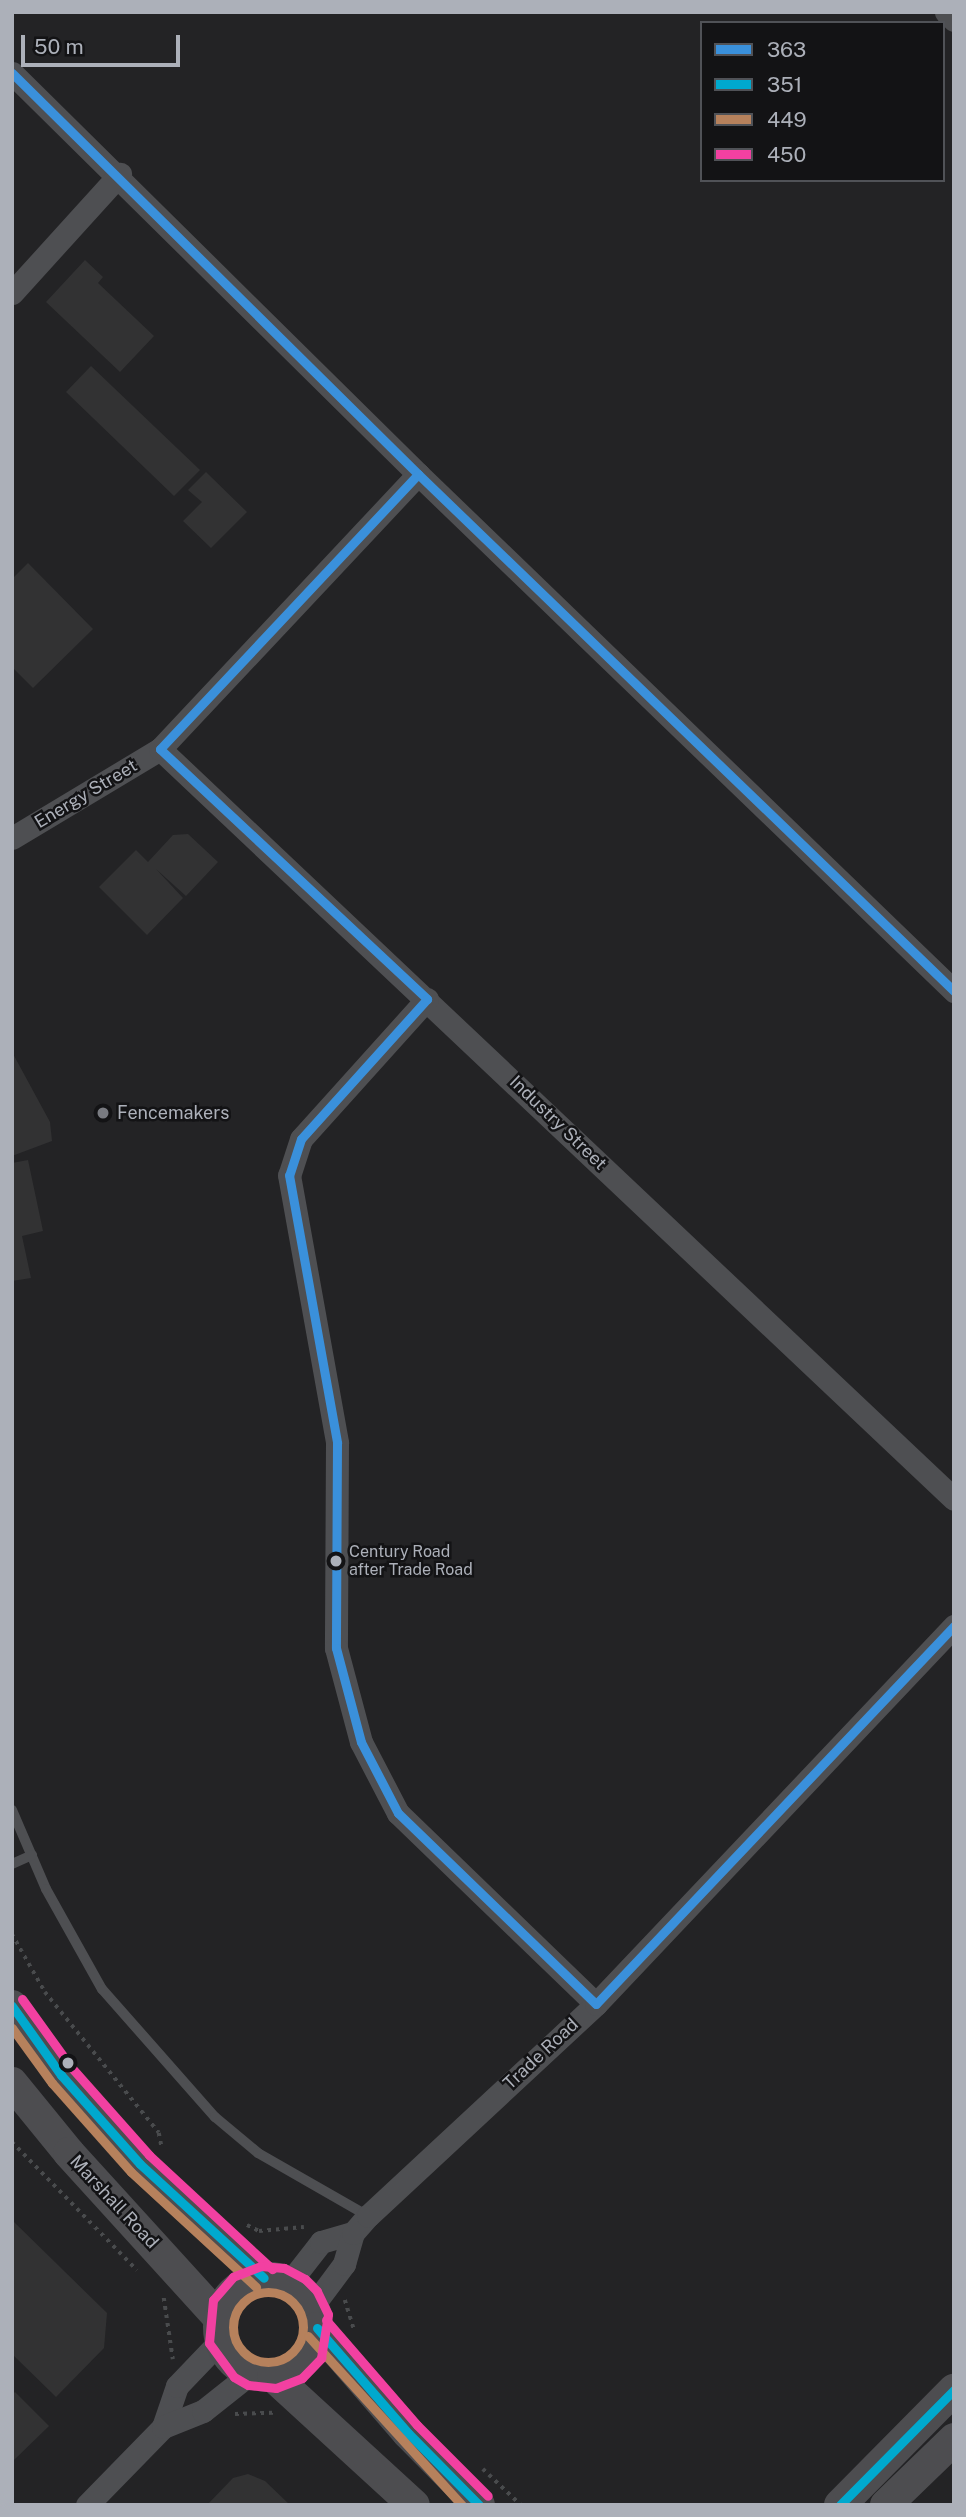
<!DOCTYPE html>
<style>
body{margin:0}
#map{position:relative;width:966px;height:2517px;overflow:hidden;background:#191919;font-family:"Public Sans",sans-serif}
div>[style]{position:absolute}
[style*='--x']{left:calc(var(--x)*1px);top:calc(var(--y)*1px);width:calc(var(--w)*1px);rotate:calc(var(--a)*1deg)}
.built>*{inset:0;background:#232325}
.building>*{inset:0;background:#323233}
.path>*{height:3.5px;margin-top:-1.75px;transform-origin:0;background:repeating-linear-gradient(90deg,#494b4d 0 3.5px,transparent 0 8.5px)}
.lane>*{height:10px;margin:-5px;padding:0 5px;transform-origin:5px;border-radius:5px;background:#4e4f52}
.street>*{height:23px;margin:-11.5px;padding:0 11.5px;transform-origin:11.5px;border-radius:11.5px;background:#4e4f52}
.secondary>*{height:32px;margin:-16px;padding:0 16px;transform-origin:16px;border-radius:16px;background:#4d4d50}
.secondary>.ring{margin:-16px;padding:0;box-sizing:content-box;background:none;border:32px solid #4d4d50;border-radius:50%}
.bus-1>*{height:9px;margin:-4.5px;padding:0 4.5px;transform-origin:4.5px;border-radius:4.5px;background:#3a90db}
.bus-2>*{height:9px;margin:-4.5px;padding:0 4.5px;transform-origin:4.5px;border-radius:4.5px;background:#00a9ce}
.bus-3>*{height:9px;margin:-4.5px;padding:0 4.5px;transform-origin:4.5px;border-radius:4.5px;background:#b6815c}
.bus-3>.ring{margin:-4.5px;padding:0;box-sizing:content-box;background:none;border:9px solid #b6815c;border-radius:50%}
.bus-4>*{height:9px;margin:-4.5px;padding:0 4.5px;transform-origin:4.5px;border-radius:4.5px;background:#f240a1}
.dots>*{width:19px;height:19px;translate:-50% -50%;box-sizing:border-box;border:4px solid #131315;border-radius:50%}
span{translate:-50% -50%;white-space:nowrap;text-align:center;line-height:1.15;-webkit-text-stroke:5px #131315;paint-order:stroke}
.bus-label{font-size:16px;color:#acb0b9}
.left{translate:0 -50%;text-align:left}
.street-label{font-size:18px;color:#acb0b9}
.poi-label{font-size:18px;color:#acb0b9}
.frame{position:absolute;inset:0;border:14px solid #acb0b9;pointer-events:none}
.legend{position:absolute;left:700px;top:21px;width:245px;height:161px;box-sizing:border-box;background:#131315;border:2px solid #505257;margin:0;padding:9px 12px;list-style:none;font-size:21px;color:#acb0b9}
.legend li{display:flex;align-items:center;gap:14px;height:35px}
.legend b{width:35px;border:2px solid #505257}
.scale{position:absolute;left:21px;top:35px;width:159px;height:32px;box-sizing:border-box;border:4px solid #acb0b9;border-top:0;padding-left:9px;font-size:21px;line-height:24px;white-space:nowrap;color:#acb0b9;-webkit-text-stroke:5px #131315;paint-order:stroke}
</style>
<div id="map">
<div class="built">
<i style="clip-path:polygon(evenodd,12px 12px,954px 12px,954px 2505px,12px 2505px,12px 12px,702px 23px,943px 23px,943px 180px,702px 180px,702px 23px)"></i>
</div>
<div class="building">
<i style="clip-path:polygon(85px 260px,103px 277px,98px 283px,154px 336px,120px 372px,46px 302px)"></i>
<i style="clip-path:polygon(91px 366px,200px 470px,174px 496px,66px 392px)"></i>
<i style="clip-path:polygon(206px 472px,247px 512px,211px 548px,183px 521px,202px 502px,188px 490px)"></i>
<i style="clip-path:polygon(28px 563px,93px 629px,33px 688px,12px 667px,12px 579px)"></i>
<i style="clip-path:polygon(188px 834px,218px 862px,186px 896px,156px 869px,183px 898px,147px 935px,99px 887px,136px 850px,148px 862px,173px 835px)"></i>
<i style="clip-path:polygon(12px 1052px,50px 1122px,52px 1141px,12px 1156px)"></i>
<i style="clip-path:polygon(28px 1160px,43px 1231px,22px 1236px,31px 1278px,12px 1281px,12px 1163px)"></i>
<i style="clip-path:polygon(12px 2220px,107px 2313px,104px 2348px,56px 2397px,12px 2354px)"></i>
<i style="clip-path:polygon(15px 2392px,49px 2426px,12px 2462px,12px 2395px)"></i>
<i style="clip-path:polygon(248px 2474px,265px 2481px,290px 2505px,207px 2505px,233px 2478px)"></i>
</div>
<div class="path">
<i style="--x:12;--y:1934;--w:67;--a:60.4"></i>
<i style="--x:45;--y:1992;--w:181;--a:51"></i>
<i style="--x:159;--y:2133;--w:16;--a:79"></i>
<i style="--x:12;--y:2142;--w:179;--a:45.7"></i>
<i style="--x:247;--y:2225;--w:13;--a:27"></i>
<i style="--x:259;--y:2231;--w:45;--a:-5.1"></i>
<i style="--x:164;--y:2298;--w:62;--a:81.6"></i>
<i style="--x:345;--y:2300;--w:30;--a:73"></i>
<i style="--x:235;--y:2414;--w:38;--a:-2"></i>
<i style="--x:483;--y:2469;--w:52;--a:43.5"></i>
</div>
<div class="lane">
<i style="--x:12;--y:1810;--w:86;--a:66.7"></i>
<i style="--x:46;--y:1889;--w:115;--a:60.8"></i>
<i style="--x:102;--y:1989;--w:171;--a:48.6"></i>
<i style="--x:215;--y:2117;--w:56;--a:39.9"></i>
<i style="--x:258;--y:2153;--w:127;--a:29.8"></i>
<i style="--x:12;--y:1864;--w:22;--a:-24"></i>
</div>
<div class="street">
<i style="--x:946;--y:12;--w:11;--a:45"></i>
<i style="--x:12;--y:73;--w:571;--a:44.65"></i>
<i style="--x:418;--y:474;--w:745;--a:43.97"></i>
<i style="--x:12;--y:293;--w:161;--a:-47.8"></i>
<i style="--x:160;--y:749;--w:1092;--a:43.37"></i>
<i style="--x:12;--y:838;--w:173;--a:-31"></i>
<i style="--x:160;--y:749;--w:377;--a:-46.8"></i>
<i style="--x:427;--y:999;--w:188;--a:132"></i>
<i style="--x:301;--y:1139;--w:38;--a:108"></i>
<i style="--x:289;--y:1175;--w:272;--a:79.8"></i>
<i style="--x:337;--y:1443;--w:205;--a:90.3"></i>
<i style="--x:336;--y:1648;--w:97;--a:75.1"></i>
<i style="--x:361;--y:1742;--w:80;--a:62.5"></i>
<i style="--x:398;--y:1813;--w:275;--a:44"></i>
<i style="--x:289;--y:2283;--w:52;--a:-52"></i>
<i style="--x:321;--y:2242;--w:33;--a:-16"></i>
<i style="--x:312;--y:2307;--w:54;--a:-53.3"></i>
<i style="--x:344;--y:2264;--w:32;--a:-74"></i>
<i style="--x:353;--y:2233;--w:23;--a:-49"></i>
<i style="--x:368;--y:2216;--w:311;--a:-42.9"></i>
<i style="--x:596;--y:2004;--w:521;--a:-46.56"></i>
<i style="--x:163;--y:2427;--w:43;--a:-71.1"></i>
<i style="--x:177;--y:2386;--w:64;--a:-46.3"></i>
<i style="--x:87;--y:2505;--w:109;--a:-45.7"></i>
<i style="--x:163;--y:2427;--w:43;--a:-21.8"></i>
<i style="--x:203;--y:2411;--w:61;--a:-38.4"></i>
</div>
<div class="secondary">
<i style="--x:12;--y:2006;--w:85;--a:54.6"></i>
<i style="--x:61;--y:2075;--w:119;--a:48.4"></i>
<i style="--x:140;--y:2164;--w:168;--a:42.6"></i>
<i style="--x:12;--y:2083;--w:90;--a:50.8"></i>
<i style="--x:69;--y:2153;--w:224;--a:47.7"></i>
<i class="ring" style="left:219px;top:2278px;width:66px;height:66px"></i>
<i style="--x:317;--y:2328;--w:139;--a:49.1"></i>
<i style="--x:408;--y:2433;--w:101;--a:45.4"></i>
<i style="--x:273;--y:2376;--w:191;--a:42.5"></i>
<i style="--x:840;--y:2505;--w:162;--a:-45.3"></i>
<i style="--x:886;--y:2505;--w:95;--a:-44.1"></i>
</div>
<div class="bus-1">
<i style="--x:12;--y:73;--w:571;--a:44.65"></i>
<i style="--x:418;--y:474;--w:745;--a:43.97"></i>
<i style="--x:160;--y:749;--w:377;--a:-46.8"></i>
<i style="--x:160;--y:749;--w:366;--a:43.1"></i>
<i style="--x:427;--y:999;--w:188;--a:132"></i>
<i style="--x:301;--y:1139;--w:38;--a:108"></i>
<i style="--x:289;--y:1175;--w:272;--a:79.8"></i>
<i style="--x:337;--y:1443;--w:205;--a:90.3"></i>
<i style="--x:336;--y:1648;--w:97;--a:75.1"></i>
<i style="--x:361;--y:1742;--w:80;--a:62.5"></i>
<i style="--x:398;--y:1813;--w:275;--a:44"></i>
<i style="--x:596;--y:2004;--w:521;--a:-46.56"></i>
</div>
<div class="bus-2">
<i style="--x:12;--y:2006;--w:85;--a:54.6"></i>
<i style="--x:61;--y:2075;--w:119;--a:48.4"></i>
<i style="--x:140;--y:2164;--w:168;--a:42.6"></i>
<i style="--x:317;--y:2328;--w:139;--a:49.1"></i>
<i style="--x:408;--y:2433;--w:101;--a:45.4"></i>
<i style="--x:840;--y:2505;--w:162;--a:-45.3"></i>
</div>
<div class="bus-3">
<i style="--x:12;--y:2028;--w:68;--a:54"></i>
<i style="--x:52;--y:2083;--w:119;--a:48.4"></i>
<i style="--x:131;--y:2172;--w:170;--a:42.6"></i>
<i class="ring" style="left:233px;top:2292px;width:61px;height:61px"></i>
<i style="--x:308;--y:2336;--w:229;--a:47.7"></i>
</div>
<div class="bus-4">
<i style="--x:22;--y:1999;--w:84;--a:54.2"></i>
<i style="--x:71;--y:2067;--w:118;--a:48.4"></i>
<i style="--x:149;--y:2155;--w:168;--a:42.8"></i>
<i style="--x:328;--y:2314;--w:25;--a:-116"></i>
<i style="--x:317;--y:2291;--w:17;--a:-135"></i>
<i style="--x:305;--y:2279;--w:24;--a:-152"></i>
<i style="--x:284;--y:2268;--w:23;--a:-175"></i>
<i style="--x:261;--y:2266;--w:30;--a:159"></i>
<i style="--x:233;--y:2277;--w:30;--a:131"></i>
<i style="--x:213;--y:2300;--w:43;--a:95.3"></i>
<i style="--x:209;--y:2343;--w:42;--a:53.7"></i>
<i style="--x:234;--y:2377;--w:16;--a:30"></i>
<i style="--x:248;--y:2385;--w:28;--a:6"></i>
<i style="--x:276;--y:2388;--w:28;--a:-21"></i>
<i style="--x:302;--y:2378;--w:28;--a:-46"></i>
<i style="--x:321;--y:2358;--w:44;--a:-80.8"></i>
<i style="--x:326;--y:2320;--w:139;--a:49.1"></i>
<i style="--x:417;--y:2425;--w:100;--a:45"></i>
</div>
<div class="dots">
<i style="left:103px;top:1113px;background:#797b81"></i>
<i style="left:336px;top:1561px;background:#acb0b9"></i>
<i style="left:68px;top:2063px;background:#acb0b9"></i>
</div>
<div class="bus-label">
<span class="left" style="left:349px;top:1561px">Century Road<br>after Trade Road</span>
</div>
<div class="street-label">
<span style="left:86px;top:794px;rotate:-31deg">Energy Street</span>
<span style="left:558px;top:1123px;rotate:44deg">Industry Street</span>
<span style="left:541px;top:2054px;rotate:-43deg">Trade Road</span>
<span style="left:114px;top:2202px;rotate:47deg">Marshall Road</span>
</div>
<div class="poi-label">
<span class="left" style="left:117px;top:1113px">Fencemakers</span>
</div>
<div class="frame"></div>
<ul class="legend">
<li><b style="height:9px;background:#3a90db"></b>363</li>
<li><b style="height:9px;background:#00a9ce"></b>351</li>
<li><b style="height:9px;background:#b6815c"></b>449</li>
<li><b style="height:9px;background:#f240a1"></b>450</li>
</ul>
<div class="scale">50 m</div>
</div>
